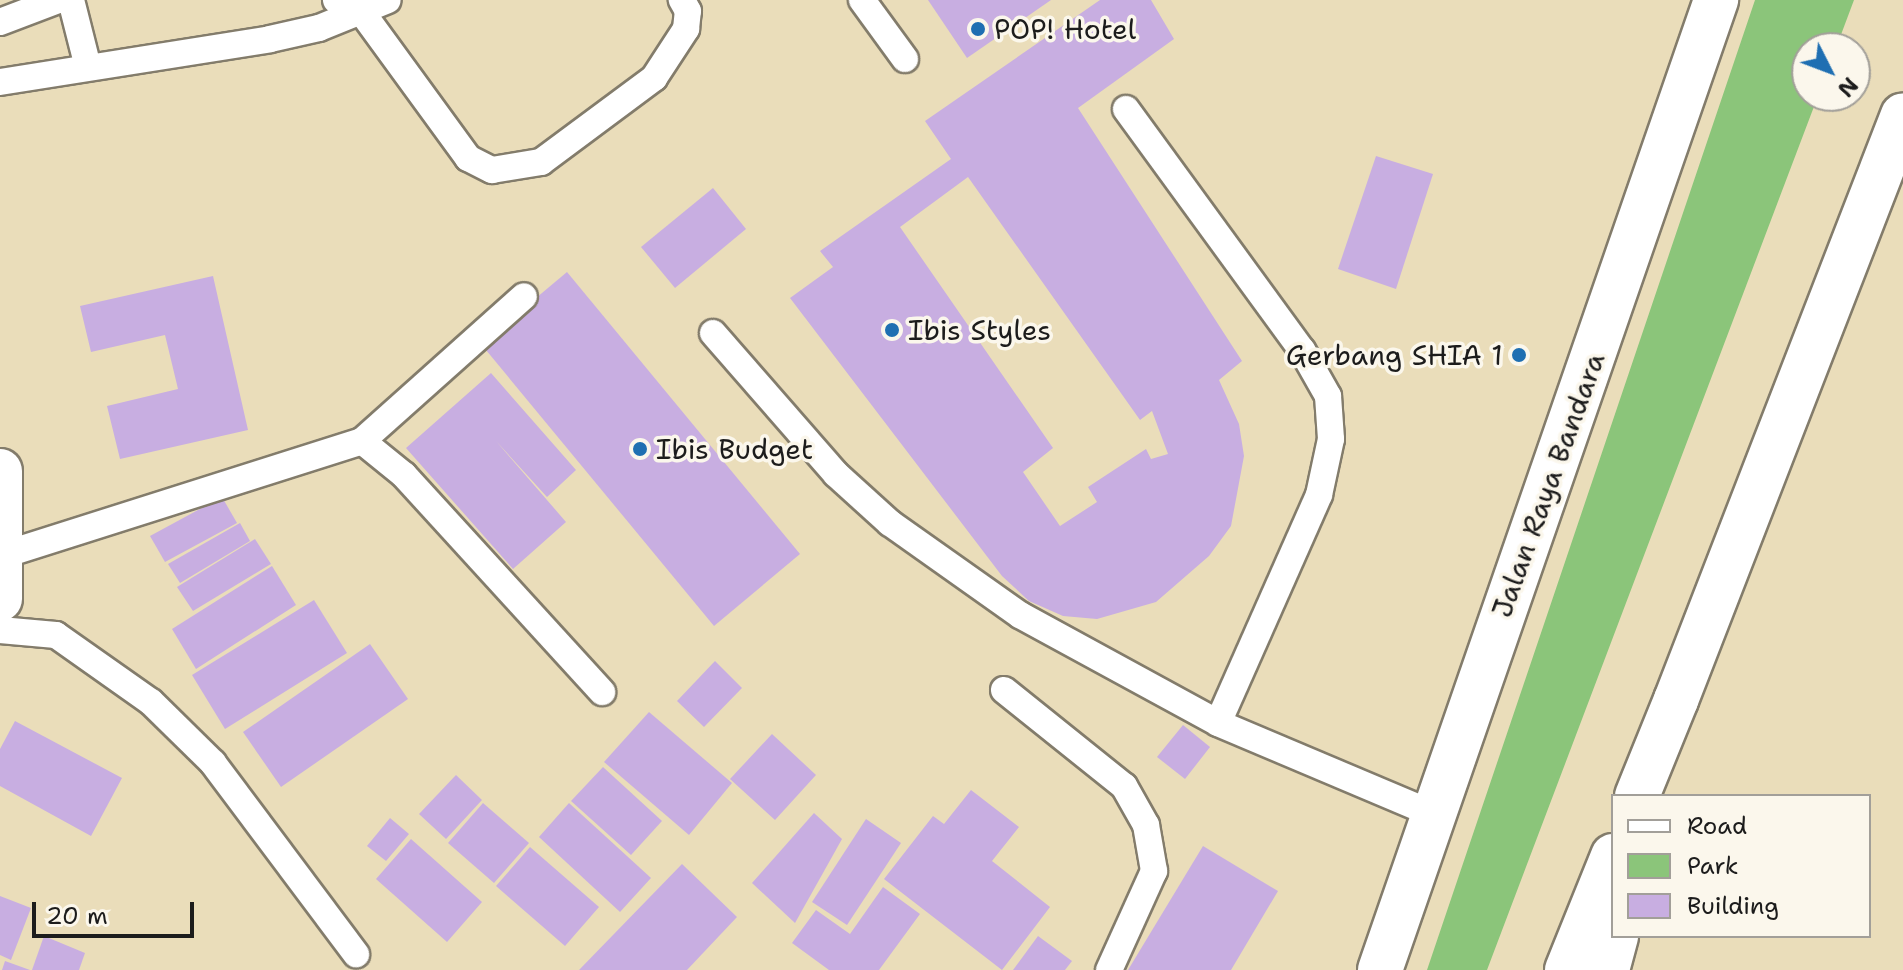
<!DOCTYPE html>
<style>
body{margin:0}
#map{position:relative;width:1903px;height:970px;overflow:hidden;background:#eaddba;font-family:"Shantell Sans",sans-serif}
div>[style]{position:absolute}
[style*='--x']{left:calc(var(--x)*1px);top:calc(var(--y)*1px);width:calc(var(--w)*1px);rotate:calc(var(--a)*1deg)}
.green>*{inset:0;background:#8bc57a}
.building>*{inset:0;background:#c8aee1}
.roads{filter:drop-shadow(2px 0 #837c6b) drop-shadow(-2px 0 #837c6b) drop-shadow(0 2px #837c6b) drop-shadow(0 -2px #837c6b)}
.lane>*{height:26px;margin:-13px;padding:0 13px;transform-origin:13px;border-radius:13px;background:#fff}
.street>*{height:44px;margin:-22px;padding:0 22px;transform-origin:22px;border-radius:22px;background:#fff}
.primary>*{height:44px;margin:-22px;padding:0 22px;transform-origin:22px;border-radius:22px;background:#fff}
.highway>*{height:44px;margin:-22px;padding:0 22px;transform-origin:22px;border-radius:22px;background:#fff}
.dots>*{width:22px;height:22px;translate:-50% -50%;box-sizing:border-box;border:4px solid #fbf7ec;border-radius:50%}
span{translate:-50% -50%;white-space:nowrap;text-align:center;line-height:1.15;-webkit-text-stroke:7px #fbf7ec;paint-order:stroke}
.poi-label{font-size:28px;color:#1c1c1c}
.left{translate:0 -50%;text-align:left}
.right{translate:-100% -50%;text-align:right}
.street-label{font-size:28px;color:#1c1c1c}
.legend{position:absolute;left:1611px;top:794px;width:260px;height:144px;box-sizing:border-box;background:#fbf7ec;border:2px solid #a29f99;margin:0;padding:10px 14px;list-style:none;font-size:24px;color:#1c1c1c}
.legend li{display:flex;align-items:center;gap:16px;height:40px}
.legend b{width:40px;border:2px solid #a29f99}
.north{position:absolute;left:1791px;top:32px;width:80px;height:80px;box-sizing:border-box;background:#fbf7ec;border:2px solid #a29f99;border-radius:50%;rotate:132deg;font-size:22px;font-weight:700;line-height:32px;text-align:center;color:#1c1c1c}
.north::after{content:'';display:block;margin:auto;width:28px;height:36px;background:#1f6fb2;clip-path:polygon(50% 0,100% 100%,50% 72%,0 100%)}
.scale{position:absolute;left:32px;top:902px;width:162px;height:36px;box-sizing:border-box;border:4px solid #1c1c1c;border-top:0;padding-left:10px;font-size:24px;line-height:28px;white-space:nowrap;color:#1c1c1c;-webkit-text-stroke:6px #fbf7ec;paint-order:stroke}
</style>
<div id="map">
<div class="green">
<i style="clip-path:polygon(1755px 0,1854px 0,1836px 48px,1807px 48px,1807px 96px,1818px 96px,1487px 970px,1427px 970px)"></i>
</div>
<div class="building">
<i style="clip-path:polygon(928px 0,1051px 0,967px 58px)"></i>
<i style="clip-path:polygon(evenodd,1100px 0,1151px 0,1174px 39px,1078px 108px,1242px 361px,1219px 380px,1239px 424px,1244px 456px,1231px 526px,1209px 556px,1156px 602px,1097px 619px,1063px 616px,1029px 601px,1002px 576px,790px 298px,833px 267px,820px 251px,951px 159px,925px 121px,1100px 0,968px 177px,1140px 420px,1152px 411px,1168px 454px,1151px 459px,1146px 449px,1088px 487px,1097px 502px,1060px 526px,1023px 472px,1053px 448px,900px 227px,968px 177px)"></i>
<i style="clip-path:polygon(1376px 156px,1433px 174px,1396px 289px,1338px 269px)"></i>
<i style="clip-path:polygon(713px 188px,746px 229px,675px 288px,641px 247px)"></i>
<i style="clip-path:polygon(567px 272px,800px 554px,714px 626px,481px 344px)"></i>
<i style="clip-path:polygon(213px 276px,248px 430px,120px 459px,107px 406px,178px 389px,165px 335px,91px 352px,80px 306px)"></i>
<i style="clip-path:polygon(491px 373px,576px 470px,547px 497px,496px 441px,566px 522px,513px 569px,406px 448px)"></i>
<i style="clip-path:polygon(222px 497px,237px 523px,165px 562px,150px 536px)"></i>
<i style="clip-path:polygon(240px 523px,250px 541px,180px 583px,168px 564px)"></i>
<i style="clip-path:polygon(255px 539px,271px 564px,193px 611px,177px 587px)"></i>
<i style="clip-path:polygon(272px 566px,296px 605px,196px 669px,172px 629px)"></i>
<i style="clip-path:polygon(314px 600px,347px 653px,225px 729px,192px 675px)"></i>
<i style="clip-path:polygon(370px 644px,408px 699px,281px 787px,243px 732px)"></i>
<i style="clip-path:polygon(715px 661px,742px 688px,704px 727px,677px 701px)"></i>
<i style="clip-path:polygon(649px 712px,732px 783px,689px 835px,604px 762px)"></i>
<i style="clip-path:polygon(15px 721px,122px 778px,91px 836px,0 786px,0 749px)"></i>
<i style="clip-path:polygon(1183px 725px,1210px 747px,1185px 779px,1157px 757px)"></i>
<i style="clip-path:polygon(772px 734px,816px 775px,775px 820px,730px 779px)"></i>
<i style="clip-path:polygon(603px 767px,662px 821px,631px 855px,571px 801px)"></i>
<i style="clip-path:polygon(456px 775px,482px 800px,446px 839px,419px 814px)"></i>
<i style="clip-path:polygon(971px 790px,1019px 827px,992px 861px,1050px 907px,1002px 970px,884px 879px,933px 816px,944px 824px)"></i>
<i style="clip-path:polygon(483px 803px,529px 843px,494px 883px,448px 843px)"></i>
<i style="clip-path:polygon(569px 803px,651px 878px,620px 912px,539px 837px)"></i>
<i style="clip-path:polygon(814px 813px,842px 839px,795px 923px,752px 883px)"></i>
<i style="clip-path:polygon(390px 818px,409px 834px,386px 861px,367px 846px)"></i>
<i style="clip-path:polygon(866px 819px,901px 843px,847px 925px,812px 902px)"></i>
<i style="clip-path:polygon(411px 839px,482px 902px,447px 942px,376px 879px)"></i>
<i style="clip-path:polygon(1203px 846px,1278px 891px,1231px 970px,1128px 970px)"></i>
<i style="clip-path:polygon(530px 847px,599px 907px,565px 946px,496px 886px)"></i>
<i style="clip-path:polygon(682px 864px,737px 917px,687px 970px,579px 970px)"></i>
<i style="clip-path:polygon(883px 887px,920px 914px,879px 970px,829px 970px,792px 943px,816px 910px,850px 934px)"></i>
<i style="clip-path:polygon(0 896px,31px 908px,11px 960px,0 955px)"></i>
<i style="clip-path:polygon(44px 936px,85px 953px,79px 970px,32px 970px)"></i>
<i style="clip-path:polygon(1038px 936px,1072px 961px,1065px 970px,1013px 970px)"></i>
<i style="clip-path:polygon(5px 961px,30px 970px,2px 970px)"></i>
</div>
<div class="roads">
<div class="lane">
<i style="--x:71;--y:0;--w:69;--a:75.8"></i>
<i style="--x:336;--y:0;--w:27;--a:24"></i>
<i style="--x:361;--y:11;--w:182;--a:53.9"></i>
<i style="--x:468;--y:158;--w:27;--a:27"></i>
<i style="--x:492;--y:170;--w:50;--a:-9.3"></i>
<i style="--x:541;--y:162;--w:141;--a:-36.6"></i>
<i style="--x:654;--y:78;--w:59;--a:-56.9"></i>
<i style="--x:686;--y:29;--w:18;--a:-84"></i>
<i style="--x:688;--y:11;--w:13;--a:-119"></i>
<i style="--x:862;--y:0;--w:73;--a:53.9"></i>
<i style="--x:0;--y:22;--w:62;--a:-20.8"></i>
<i style="--x:0;--y:82;--w:273;--a:-9"></i>
<i style="--x:270;--y:39;--w:50;--a:-12.7"></i>
<i style="--x:319;--y:28;--w:74;--a:-22.1"></i>
<i style="--x:1126;--y:109;--w:298;--a:53.9"></i>
<i style="--x:1302;--y:350;--w:53;--a:60.5"></i>
<i style="--x:1328;--y:396;--w:43;--a:86"></i>
<i style="--x:1331;--y:439;--w:57;--a:102.1"></i>
<i style="--x:1319;--y:495;--w:249;--a:113.9"></i>
<i style="--x:713;--y:333;--w:187;--a:48.9"></i>
<i style="--x:836;--y:474;--w:73;--a:42.2"></i>
<i style="--x:890;--y:523;--w:159;--a:35.3"></i>
<i style="--x:1020;--y:615;--w:226;--a:28.6"></i>
<i style="--x:1218;--y:723;--w:231;--a:22.9"></i>
<i style="--x:362;--y:441;--w:217;--a:-41.8"></i>
<i style="--x:3;--y:555;--w:377;--a:-17.6"></i>
<i style="--x:362;--y:441;--w:54;--a:39"></i>
<i style="--x:404;--y:475;--w:294;--a:47.6"></i>
<i style="--x:0;--y:630;--w:56;--a:5.1"></i>
<i style="--x:56;--y:635;--w:116;--a:35.2"></i>
<i style="--x:151;--y:702;--w:87;--a:44.5"></i>
<i style="--x:213;--y:763;--w:239;--a:53.2"></i>
<i style="--x:1004;--y:690;--w:154;--a:38.7"></i>
<i style="--x:1124;--y:786;--w:45;--a:60.6"></i>
<i style="--x:1146;--y:825;--w:47;--a:80.1"></i>
<i style="--x:1154;--y:871;--w:109;--a:114.4"></i>
</div>
<div class="street">
<i style="--x:0;--y:471;--w:128;--a:90"></i>
</div>
<div class="primary">
<i style="--x:1676;--y:700;--w:627;--a:-68.79"></i>
<i style="--x:1380;--y:970;--w:1027;--a:-70.89"></i>
</div>
<div class="highway">
<i style="--x:1637;--y:796;--w:104;--a:-67.9"></i>
<i style="--x:1567;--y:970;--w:123;--a:-68"></i>
<i style="--x:1607;--y:970;--w:35;--a:-75"></i>
</div>
</div>
<div class="dots">
<i style="left:978px;top:29px;background:#1f6fb2"></i>
<i style="left:892px;top:330px;background:#1f6fb2"></i>
<i style="left:1519px;top:355px;background:#1f6fb2"></i>
<i style="left:640px;top:449px;background:#1f6fb2"></i>
</div>
<div class="poi-label">
<span class="left" style="left:994px;top:29px">POP! Hotel</span>
<span class="left" style="left:908px;top:330px">Ibis Styles</span>
<span class="right" style="left:1503px;top:355px">Gerbang SHIA 1</span>
<span class="left" style="left:656px;top:449px">Ibis Budget</span>
</div>
<div class="street-label">
<span style="left:1548px;top:485px;rotate:-70deg">Jalan Raya Bandara</span>
</div>
<ul class="legend">
<li><b style="height:10px;background:#fff"></b>Road</li>
<li><b style="height:22px;background:#8bc57a"></b>Park</li>
<li><b style="height:22px;background:#c8aee1"></b>Building</li>
</ul>
<div class="north">N</div>
<div class="scale">20 m</div>
</div>
